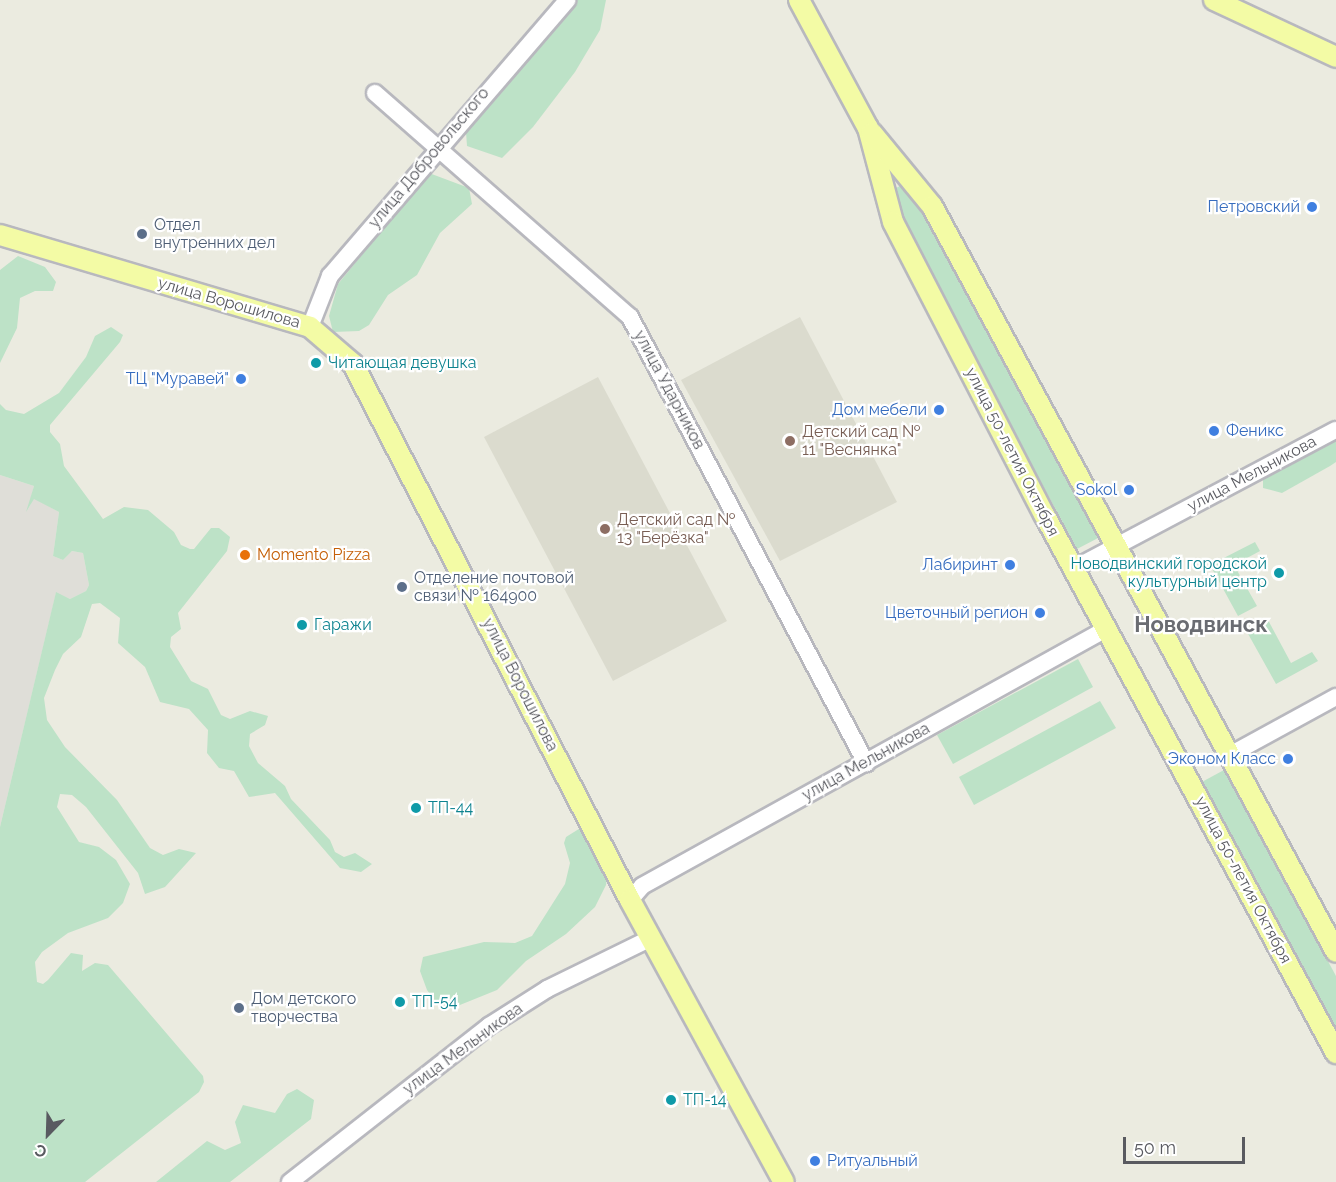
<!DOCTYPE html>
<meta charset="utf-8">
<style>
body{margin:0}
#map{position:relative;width:1336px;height:1182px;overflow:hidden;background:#ebebe0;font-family:Raleway,sans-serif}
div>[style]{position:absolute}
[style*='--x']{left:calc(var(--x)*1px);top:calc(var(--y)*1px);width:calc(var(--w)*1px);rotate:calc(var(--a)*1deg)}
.industrial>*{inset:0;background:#dfded8}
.education>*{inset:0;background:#dbdbce}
.green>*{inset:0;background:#bde2c7}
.roads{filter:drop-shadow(2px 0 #b8b8be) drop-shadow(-2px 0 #b8b8be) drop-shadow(0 2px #b8b8be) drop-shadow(0 -2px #b8b8be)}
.minor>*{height:16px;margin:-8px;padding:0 8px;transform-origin:8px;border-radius:8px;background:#fff}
.major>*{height:20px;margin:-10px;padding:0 10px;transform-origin:10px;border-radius:10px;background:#f3fba5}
.dots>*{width:16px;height:16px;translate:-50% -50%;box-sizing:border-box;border:3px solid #fff;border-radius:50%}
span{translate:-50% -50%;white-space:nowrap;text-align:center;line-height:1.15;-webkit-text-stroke:4.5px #fff;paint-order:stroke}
.street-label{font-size:16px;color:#595a60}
.shop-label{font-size:16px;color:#366cbe}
.right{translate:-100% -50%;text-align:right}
.left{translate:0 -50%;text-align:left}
.service-label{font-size:16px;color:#4e5e75}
.culture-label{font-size:16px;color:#0d838f}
.education-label{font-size:16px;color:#785e54}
.food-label{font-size:16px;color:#c56008}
.district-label{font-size:22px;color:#6a6c72;font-weight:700}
.north{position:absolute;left:18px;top:1104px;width:60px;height:60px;-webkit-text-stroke:4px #fff;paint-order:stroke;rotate:203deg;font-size:16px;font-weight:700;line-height:24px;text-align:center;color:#595a60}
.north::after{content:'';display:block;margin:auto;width:21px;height:27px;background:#595a60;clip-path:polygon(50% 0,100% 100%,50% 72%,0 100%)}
.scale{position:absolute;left:1123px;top:1137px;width:122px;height:27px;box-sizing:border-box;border:3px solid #595a60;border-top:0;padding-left:8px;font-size:18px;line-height:21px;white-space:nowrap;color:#595a60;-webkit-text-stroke:4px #fff;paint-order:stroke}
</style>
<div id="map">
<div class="industrial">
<i style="clip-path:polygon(0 475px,34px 486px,28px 509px,34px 498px,59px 512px,53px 556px,63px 560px,72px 551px,83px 553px,89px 585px,86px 591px,70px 599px,56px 593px,0 827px)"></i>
</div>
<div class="education">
<i style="clip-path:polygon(800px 317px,897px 502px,780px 561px,681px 380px)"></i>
<i style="clip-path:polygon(598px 377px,727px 621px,613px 681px,484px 437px)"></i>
</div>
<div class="green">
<i style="clip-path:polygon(571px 0,606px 0,600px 30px,575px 72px,533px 127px,502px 158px,467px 146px,466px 132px,476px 116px)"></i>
<i style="clip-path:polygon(429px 173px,469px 188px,472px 204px,440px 233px,417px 275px,388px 295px,369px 325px,359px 331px,333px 332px,329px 316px,338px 284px)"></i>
<i style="clip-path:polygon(903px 184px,938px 233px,1100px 537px,1077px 549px,913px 245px,893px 190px)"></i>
<i style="clip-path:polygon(18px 256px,45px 267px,56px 282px,53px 291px,35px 291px,20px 298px,17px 328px,0 363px,0 270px)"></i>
<i style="clip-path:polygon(111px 327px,123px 335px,120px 342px,50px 425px,50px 432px,60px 444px,64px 466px,103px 519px,124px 507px,148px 510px,174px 532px,181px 545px,190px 549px,194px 549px,211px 528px,219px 528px,230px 537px,227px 551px,178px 613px,181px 629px,171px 637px,170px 647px,191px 681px,208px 689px,221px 715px,230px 719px,250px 711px,268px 716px,265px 725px,250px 734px,249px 746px,258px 763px,285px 786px,291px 799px,330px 840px,335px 852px,344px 857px,355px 853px,372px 864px,361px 872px,340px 868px,275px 793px,249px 797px,234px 771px,219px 768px,207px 753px,208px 730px,189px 709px,160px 702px,145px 667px,118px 643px,120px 618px,100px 603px,92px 604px,81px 637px,63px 654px,55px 670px,44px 698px,47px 720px,65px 747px,117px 800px,150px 848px,163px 855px,179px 849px,196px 853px,165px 887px,145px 894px,138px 873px,86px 807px,72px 795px,60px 794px,57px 807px,79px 842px,99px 847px,116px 860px,130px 884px,123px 903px,108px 918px,68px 933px,42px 952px,35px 962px,37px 982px,43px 984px,48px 980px,71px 953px,83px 955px,82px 971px,95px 963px,108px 965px,203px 1076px,204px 1082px,199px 1092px,85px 1182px,0 1182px,0 827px,56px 592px,70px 599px,86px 591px,89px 585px,83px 553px,72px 551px,63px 560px,53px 556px,59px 512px,34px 499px,26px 512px,34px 486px,0 475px,0 404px,6px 410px,24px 414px,59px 393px,86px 357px,95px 336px)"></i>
<i style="clip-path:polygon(1336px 438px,1336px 462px,1330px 466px,1282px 493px,1263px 488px,1263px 478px,1277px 467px)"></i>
<i style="clip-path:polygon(1255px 542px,1260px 551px,1234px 565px,1257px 606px,1238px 616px,1210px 565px)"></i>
<i style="clip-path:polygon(1268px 620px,1291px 663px,1312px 652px,1318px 661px,1276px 684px,1247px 632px)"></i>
<i style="clip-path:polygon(1078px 659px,1093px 687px,953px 764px,937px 735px)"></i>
<i style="clip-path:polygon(1100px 701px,1116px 728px,974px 805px,959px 777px)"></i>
<i style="clip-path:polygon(1224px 770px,1336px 976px,1336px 1033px,1200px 783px)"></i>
<i style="clip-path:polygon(582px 827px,608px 866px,606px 885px,595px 907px,566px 934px,526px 961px,497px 990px,450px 1009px,438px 1005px,427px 990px,420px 971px,423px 957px,484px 942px,515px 943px,532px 936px,565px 884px,570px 863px,564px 843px,566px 837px)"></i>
<i style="clip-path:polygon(297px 1089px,314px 1100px,311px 1119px,230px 1182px,156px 1182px,207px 1141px,225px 1150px,241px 1143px,235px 1122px,243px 1105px,275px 1113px,287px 1094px)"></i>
</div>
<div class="roads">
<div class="minor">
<i style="--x:375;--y:93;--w:339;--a:41.3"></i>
<i style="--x:630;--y:317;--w:505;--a:62.11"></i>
<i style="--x:310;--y:327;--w:55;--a:-68.6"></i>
<i style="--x:330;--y:276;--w:364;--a:-49.3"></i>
<i style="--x:1073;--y:569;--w:297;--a:-27.9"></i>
<i style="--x:1230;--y:755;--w:121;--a:-28.7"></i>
<i style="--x:630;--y:900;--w:18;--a:-49"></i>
<i style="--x:642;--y:886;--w:530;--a:-28.98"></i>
<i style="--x:290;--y:1182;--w:253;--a:-38.1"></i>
<i style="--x:489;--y:1026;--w:69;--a:-32.5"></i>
<i style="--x:547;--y:989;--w:116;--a:-26.1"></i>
</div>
<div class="major">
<i style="--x:799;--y:0;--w:145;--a:61.7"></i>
<i style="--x:868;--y:128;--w:97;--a:75.1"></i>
<i style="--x:893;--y:222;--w:331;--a:62.7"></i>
<i style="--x:1045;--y:516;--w:611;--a:61.55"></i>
<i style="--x:1214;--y:0;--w:135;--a:25"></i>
<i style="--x:872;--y:133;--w:94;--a:50.6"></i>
<i style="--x:932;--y:206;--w:848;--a:61.56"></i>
<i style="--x:0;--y:235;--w:323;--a:16.5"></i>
<i style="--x:310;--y:327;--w:57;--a:40.7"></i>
<i style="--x:353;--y:364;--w:603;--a:62.67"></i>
<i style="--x:630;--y:900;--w:321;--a:61.4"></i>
</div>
</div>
<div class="dots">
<i style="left:1312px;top:207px;background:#3f7fe0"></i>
<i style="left:142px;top:234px;background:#5c6f8a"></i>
<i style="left:316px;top:363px;background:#0f9aa8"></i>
<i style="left:241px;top:379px;background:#3f7fe0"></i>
<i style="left:939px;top:410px;background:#3f7fe0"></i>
<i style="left:1214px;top:431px;background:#3f7fe0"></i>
<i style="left:790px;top:441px;background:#8d6e63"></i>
<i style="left:1129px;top:490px;background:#3f7fe0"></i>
<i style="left:605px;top:529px;background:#8d6e63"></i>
<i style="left:245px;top:555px;background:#e8710a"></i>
<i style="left:1010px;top:565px;background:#3f7fe0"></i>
<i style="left:1279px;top:573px;background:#0f9aa8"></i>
<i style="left:402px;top:587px;background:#5c6f8a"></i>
<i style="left:1040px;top:613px;background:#3f7fe0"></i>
<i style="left:302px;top:625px;background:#0f9aa8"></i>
<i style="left:1288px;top:759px;background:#3f7fe0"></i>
<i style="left:416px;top:808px;background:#0f9aa8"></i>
<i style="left:400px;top:1002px;background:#0f9aa8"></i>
<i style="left:239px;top:1008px;background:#5c6f8a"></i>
<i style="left:671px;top:1100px;background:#0f9aa8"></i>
<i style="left:815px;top:1161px;background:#3f7fe0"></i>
</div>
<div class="street-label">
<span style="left:429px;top:158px;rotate:-50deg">улица Добровольского</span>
<span style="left:229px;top:303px;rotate:16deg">улица Ворошилова</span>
<span style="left:669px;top:390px;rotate:62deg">улица Ударников</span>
<span style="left:1012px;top:452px;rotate:63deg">улица 50-летия Октября</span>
<span style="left:1252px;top:474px;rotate:-28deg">улица Мельникова</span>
<span style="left:520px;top:685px;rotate:63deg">улица Ворошилова</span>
<span style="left:866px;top:762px;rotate:-29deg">улица Мельникова</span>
<span style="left:1243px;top:880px;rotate:62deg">улица 50-летия Октября</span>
<span style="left:463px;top:1049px;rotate:-36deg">улица Мельникова</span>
</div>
<div class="shop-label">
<span class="right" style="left:1300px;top:207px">Петровский</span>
<span class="right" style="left:229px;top:379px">ТЦ "Муравей"</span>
<span class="right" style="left:927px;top:410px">Дом мебели</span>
<span class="left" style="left:1226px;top:431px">Феникс</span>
<span class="right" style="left:1117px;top:490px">Sokol</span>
<span class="right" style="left:998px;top:565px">Лабиринт</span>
<span class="right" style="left:1028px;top:613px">Цветочный регион</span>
<span class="right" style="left:1276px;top:759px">Эконом Класс</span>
<span class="left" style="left:827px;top:1161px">Ритуальный</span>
</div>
<div class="service-label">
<span class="left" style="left:154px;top:234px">Отдел<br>внутренних дел</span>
<span class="left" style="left:414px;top:587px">Отделение почтовой<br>связи № 164900</span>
<span class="left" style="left:251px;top:1008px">Дом детского<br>творчества</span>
</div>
<div class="culture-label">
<span class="left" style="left:328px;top:363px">Читающая девушка</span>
<span class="right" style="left:1267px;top:573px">Новодвинский городской<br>культурный центр</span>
<span class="left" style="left:314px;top:625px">Гаражи</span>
<span class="left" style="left:428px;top:808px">ТП-44</span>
<span class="left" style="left:412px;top:1002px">ТП-54</span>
<span class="left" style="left:683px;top:1100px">ТП-14</span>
</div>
<div class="education-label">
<span class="left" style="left:802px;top:441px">Детский сад №<br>11 "Веснянка"</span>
<span class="left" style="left:617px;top:529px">Детский сад №<br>13 "Берёзка"</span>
</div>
<div class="food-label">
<span class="left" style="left:257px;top:555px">Momento Pizza</span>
</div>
<div class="district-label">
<span style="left:1201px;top:625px">Новодвинск</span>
</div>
<div class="north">С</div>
<div class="scale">50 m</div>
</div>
